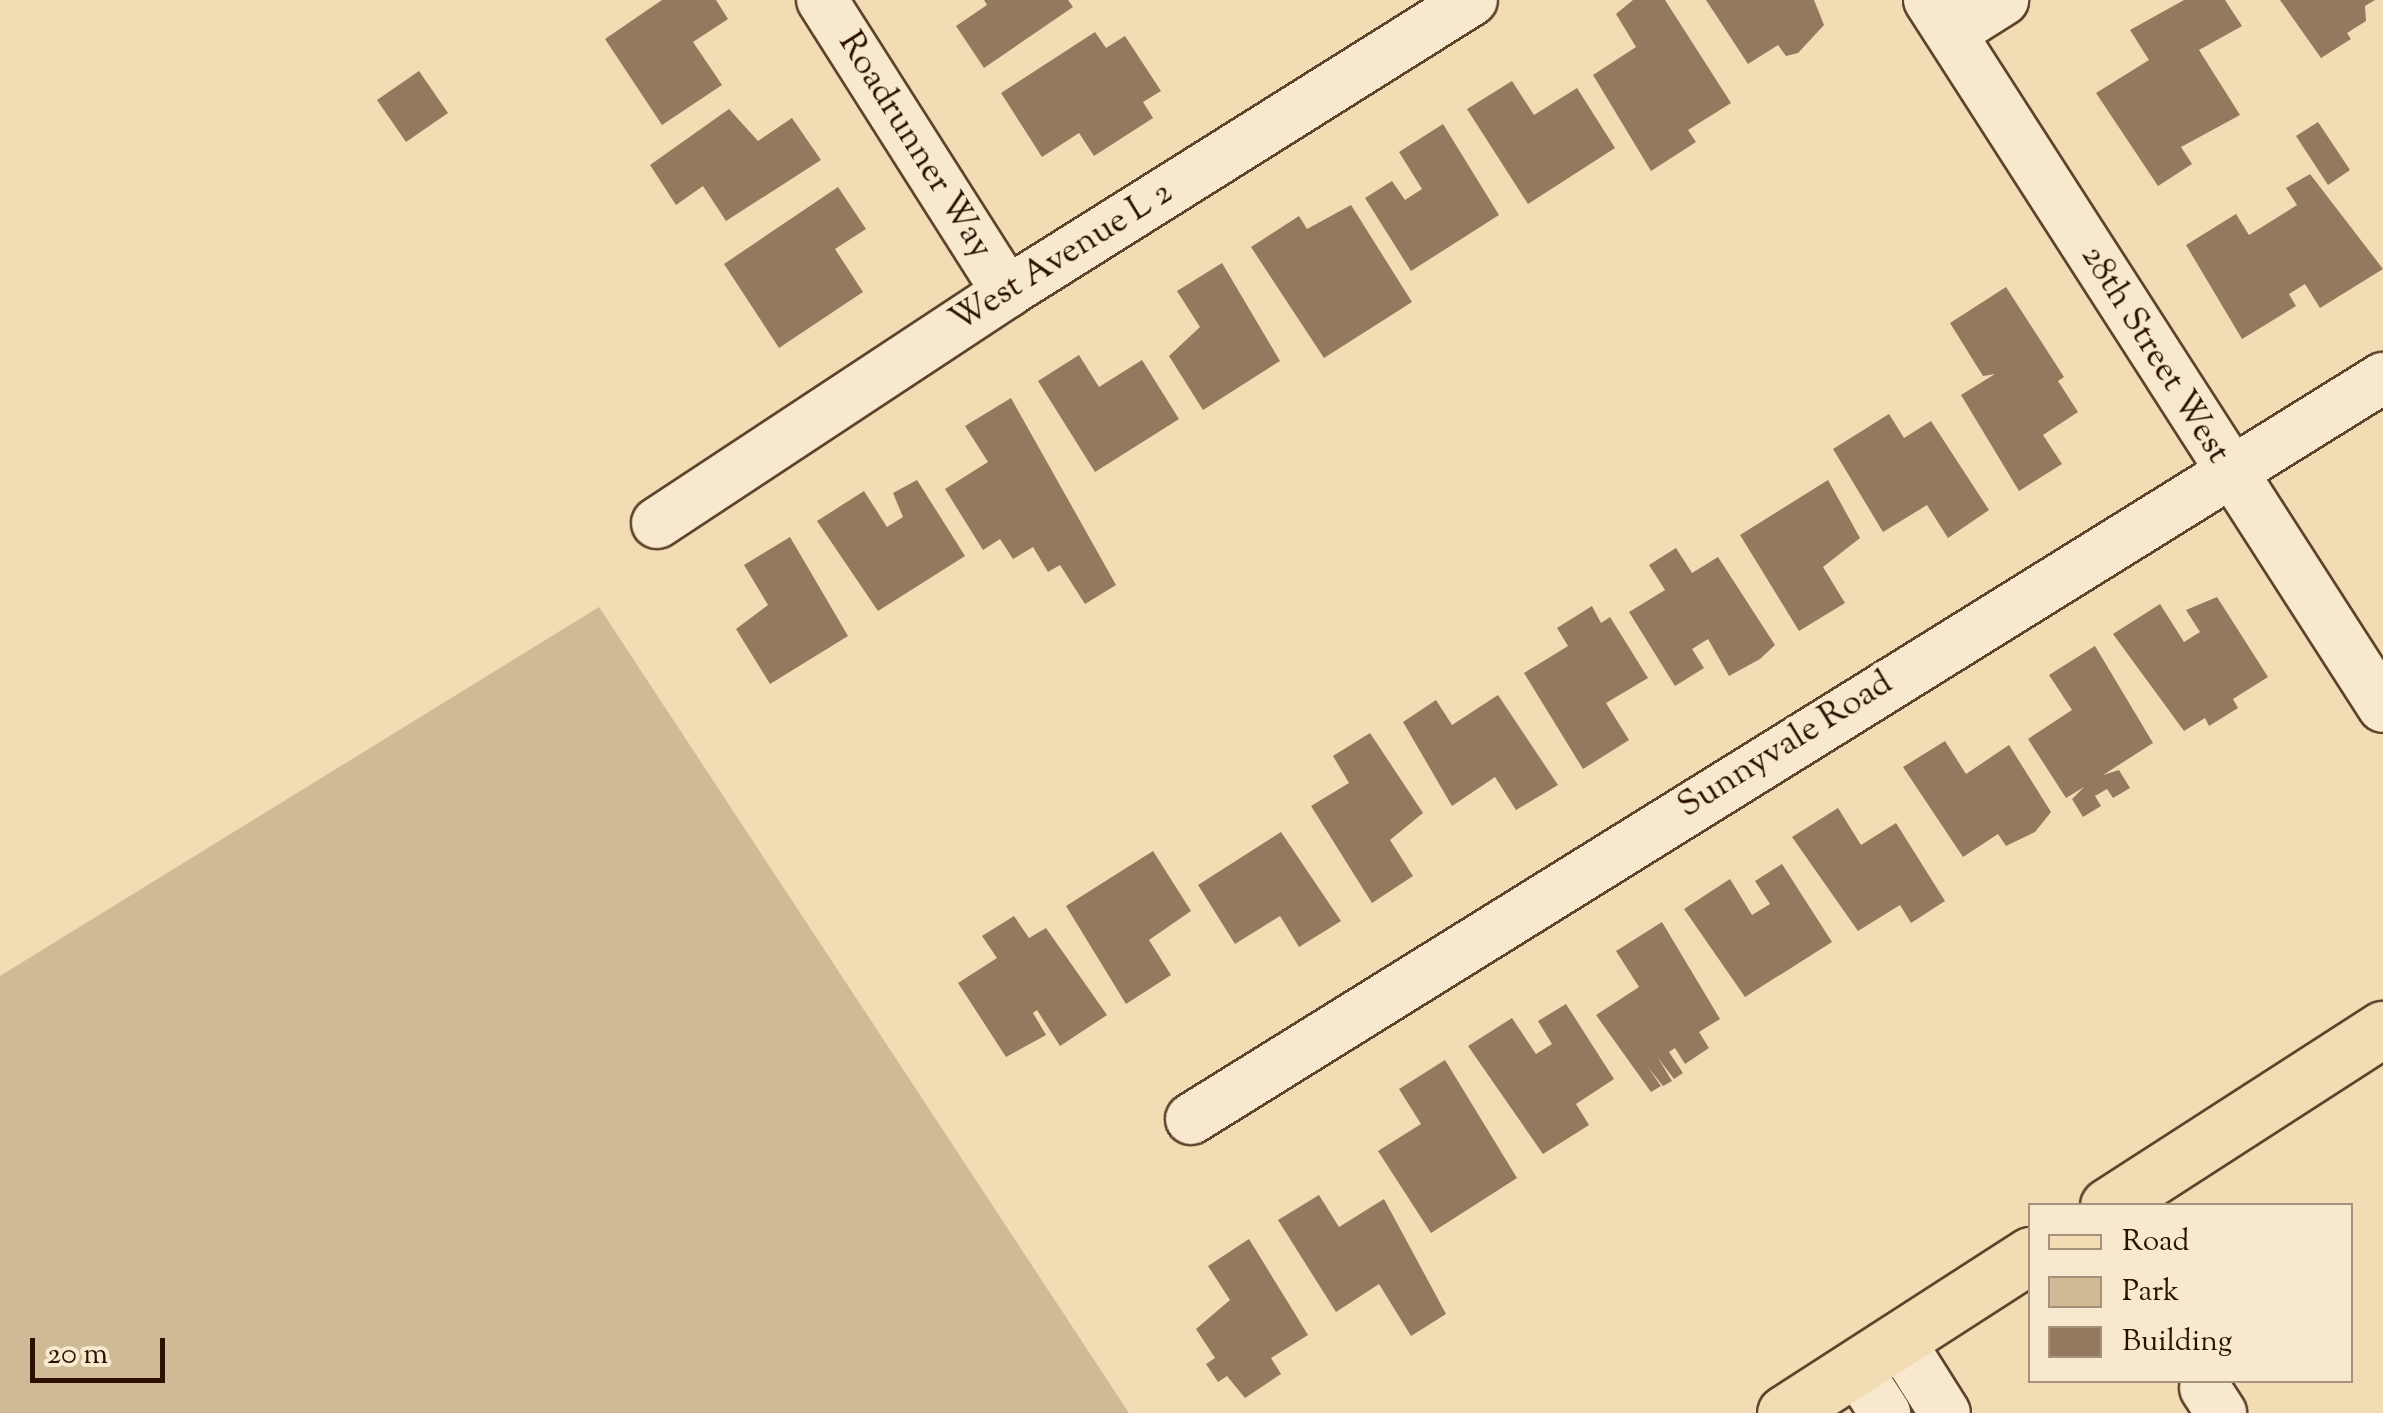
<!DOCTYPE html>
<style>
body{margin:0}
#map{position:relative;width:2383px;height:1413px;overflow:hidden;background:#f2dcb4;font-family:"Sorts Mill Goudy",serif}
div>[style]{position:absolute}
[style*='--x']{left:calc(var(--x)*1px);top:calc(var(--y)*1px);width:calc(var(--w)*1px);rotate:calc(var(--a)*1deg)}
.green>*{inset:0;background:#d0b995}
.building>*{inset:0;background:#937a5e}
.roads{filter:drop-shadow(2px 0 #5e432d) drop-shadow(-2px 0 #5e432d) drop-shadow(0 2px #5e432d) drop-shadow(0 -2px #5e432d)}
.minor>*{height:50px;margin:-25px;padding:0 25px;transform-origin:25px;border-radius:25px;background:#f7e8ce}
.major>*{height:55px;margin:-27.5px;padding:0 27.5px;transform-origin:27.5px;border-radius:27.5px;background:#f2dcb4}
span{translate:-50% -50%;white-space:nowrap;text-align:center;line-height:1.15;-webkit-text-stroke:10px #f7e8ce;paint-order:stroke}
.street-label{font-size:35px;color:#2c1000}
.legend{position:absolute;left:2028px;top:1203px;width:325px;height:180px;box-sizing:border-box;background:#f7e8ce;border:2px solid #a6927c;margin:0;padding:12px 18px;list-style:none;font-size:30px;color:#2c1000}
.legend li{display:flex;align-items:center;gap:20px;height:50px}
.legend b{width:50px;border:2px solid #a6927c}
.scale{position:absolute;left:30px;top:1338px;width:135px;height:45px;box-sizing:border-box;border:5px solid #2c1000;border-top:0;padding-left:12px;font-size:30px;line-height:35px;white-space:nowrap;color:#2c1000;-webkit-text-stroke:8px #f7e8ce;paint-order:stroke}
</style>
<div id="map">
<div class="green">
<i style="clip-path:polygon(599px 607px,1129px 1413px,0 1413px,0 976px)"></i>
</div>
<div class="building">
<i style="clip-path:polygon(662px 0,716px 0,728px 19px,693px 42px,722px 85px,662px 125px,605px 39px)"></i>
<i style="clip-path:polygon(984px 0,1068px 0,1073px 7px,984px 68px,956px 26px,987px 5px)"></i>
<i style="clip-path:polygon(1633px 0,1665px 0,1731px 103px,1688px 130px,1696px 142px,1651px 171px,1593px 75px,1636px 47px,1616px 14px)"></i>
<i style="clip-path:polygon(1706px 0,1814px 0,1824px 25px,1798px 53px,1786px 56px,1778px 45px,1748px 64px)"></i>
<i style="clip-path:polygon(2184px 0,2225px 0,2242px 26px,2199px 50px,2240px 115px,2181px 147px,2192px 164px,2158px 186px,2096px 93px,2149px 60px,2130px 30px)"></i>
<i style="clip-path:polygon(2280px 0,2375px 0,2365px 6px,2366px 21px,2347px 33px,2351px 39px,2321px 58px)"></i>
<i style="clip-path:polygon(1095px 32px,1106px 48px,1125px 36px,1161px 91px,1143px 102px,1153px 118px,1094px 156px,1079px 133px,1042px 157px,1001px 93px)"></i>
<i style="clip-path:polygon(419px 71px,448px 113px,406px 142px,377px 100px)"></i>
<i style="clip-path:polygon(1512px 81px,1534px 115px,1577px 88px,1615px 148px,1528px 204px,1467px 109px)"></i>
<i style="clip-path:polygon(729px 109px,758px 141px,792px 118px,821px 160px,726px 221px,703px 186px,676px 205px,650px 165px)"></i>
<i style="clip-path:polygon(2318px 122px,2350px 170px,2328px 185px,2296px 136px)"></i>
<i style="clip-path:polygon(1443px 124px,1499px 215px,1411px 271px,1365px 198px,1392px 181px,1405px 200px,1422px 189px,1399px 152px)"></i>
<i style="clip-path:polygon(2310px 174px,2383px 269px,2320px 308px,2305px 284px,2289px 294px,2296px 306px,2242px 339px,2186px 245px,2236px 214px,2249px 235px,2297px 205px,2286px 188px)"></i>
<i style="clip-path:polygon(838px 187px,866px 229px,835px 249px,863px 292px,779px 348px,724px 264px)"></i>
<i style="clip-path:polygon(1351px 205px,1412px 302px,1324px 358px,1251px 247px,1299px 216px,1307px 229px)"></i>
<i style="clip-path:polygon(1222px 263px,1280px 361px,1203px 410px,1169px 356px,1200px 327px,1177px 291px)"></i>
<i style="clip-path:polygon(2006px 287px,2064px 377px,2058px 381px,2078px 412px,2043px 435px,2062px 464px,2019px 491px,1961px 395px,1995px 374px,1983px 376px,1950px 323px)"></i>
<i style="clip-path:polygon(1079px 355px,1099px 387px,1142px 360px,1179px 419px,1095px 472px,1038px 381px)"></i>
<i style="clip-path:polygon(1011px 398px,1116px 585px,1085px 604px,1060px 565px,1048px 572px,1033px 547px,1013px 559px,1000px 539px,983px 550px,945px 489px,988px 462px,965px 426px)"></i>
<i style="clip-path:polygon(1889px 414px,1904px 438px,1931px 421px,1989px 510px,1948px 538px,1927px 505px,1883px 532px,1833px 449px)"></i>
<i style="clip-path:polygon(917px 480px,965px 556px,878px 611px,817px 521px,864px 491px,887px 527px,903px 517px,893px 493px)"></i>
<i style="clip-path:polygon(1828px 480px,1860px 538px,1823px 567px,1845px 603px,1799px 631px,1740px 535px)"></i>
<i style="clip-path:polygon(790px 537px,848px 636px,770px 684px,736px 629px,768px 605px,744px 565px)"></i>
<i style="clip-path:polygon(1676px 548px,1692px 573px,1718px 557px,1775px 645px,1760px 659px,1729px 676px,1708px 639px,1692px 649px,1704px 668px,1675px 686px,1629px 612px,1665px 590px,1649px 565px)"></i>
<i style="clip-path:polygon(2217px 597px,2268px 677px,2233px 699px,2238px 708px,2209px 726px,2205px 718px,2184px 731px,2113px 634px,2160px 604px,2184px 642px,2200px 632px,2186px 610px)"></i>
<i style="clip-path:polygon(1592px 606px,1601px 623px,1610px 617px,1648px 678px,1606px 703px,1629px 740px,1583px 769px,1524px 673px,1568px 646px,1557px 628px)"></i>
<i style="clip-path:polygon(2095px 646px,2153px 743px,2103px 775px,2119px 770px,2130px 788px,2113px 798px,2107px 789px,2095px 796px,2101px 806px,2083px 817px,2072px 799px,2084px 787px,2066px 798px,2028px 739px,2072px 710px,2049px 675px)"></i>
<i style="clip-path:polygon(1498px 695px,1558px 785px,1516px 810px,1495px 777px,1452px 806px,1403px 722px,1436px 700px,1452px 725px)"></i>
<i style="clip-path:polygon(1370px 733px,1423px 813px,1390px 840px,1413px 876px,1372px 903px,1311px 806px,1349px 783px,1333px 756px)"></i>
<i style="clip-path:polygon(1945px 741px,1966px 774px,2009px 745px,2051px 812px,2035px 832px,2006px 846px,1998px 834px,1963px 857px,1903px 767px)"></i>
<i style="clip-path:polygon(1838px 808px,1861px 845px,1896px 823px,1945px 901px,1911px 923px,1900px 905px,1858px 931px,1792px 837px)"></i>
<i style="clip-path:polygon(1281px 832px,1341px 921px,1299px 947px,1280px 916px,1235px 944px,1198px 885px)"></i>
<i style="clip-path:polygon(1153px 851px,1191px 911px,1149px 940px,1171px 975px,1126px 1004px,1066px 906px)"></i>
<i style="clip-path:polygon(1782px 864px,1832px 942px,1745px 997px,1684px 909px,1730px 879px,1752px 915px,1770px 904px,1755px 881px)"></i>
<i style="clip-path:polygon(1014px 916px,1029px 938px,1046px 928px,1107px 1015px,1060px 1046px,1037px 1010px,1033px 1013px,1046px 1035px,1006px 1057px,958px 983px,997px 958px,982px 936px)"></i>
<i style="clip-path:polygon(1662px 922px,1720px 1019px,1699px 1032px,1709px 1048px,1685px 1064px,1675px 1048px,1669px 1052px,1683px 1073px,1674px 1079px,1658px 1058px,1672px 1081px,1663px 1086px,1647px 1066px,1661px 1086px,1651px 1092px,1596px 1015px,1639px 987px,1616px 951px)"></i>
<i style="clip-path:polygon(1566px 1004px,1614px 1079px,1576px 1104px,1589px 1125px,1543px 1154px,1468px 1046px,1512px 1018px,1536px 1054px,1552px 1044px,1538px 1021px)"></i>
<i style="clip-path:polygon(1445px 1060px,1517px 1178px,1431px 1233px,1378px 1151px,1421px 1124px,1399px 1089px)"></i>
<i style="clip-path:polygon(1319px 1195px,1339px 1227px,1384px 1199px,1446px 1314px,1411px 1336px,1379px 1284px,1336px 1312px,1278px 1220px)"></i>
<i style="clip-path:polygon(1249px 1239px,1308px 1335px,1271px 1358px,1281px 1374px,1245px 1398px,1227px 1376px,1218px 1382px,1206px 1364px,1215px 1358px,1196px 1329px,1230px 1300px,1208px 1266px)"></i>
</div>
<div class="roads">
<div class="minor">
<i style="--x:822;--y:0;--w:346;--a:57.6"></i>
<i style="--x:1929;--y:0;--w:840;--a:57.29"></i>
<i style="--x:1951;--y:33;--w:62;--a:-32.4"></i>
<i style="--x:657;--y:523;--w:419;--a:-33.4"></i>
<i style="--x:1007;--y:292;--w:549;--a:-32.13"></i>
<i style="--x:1191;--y:1119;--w:1404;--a:-31.87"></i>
<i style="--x:1899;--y:1340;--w:86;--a:57.8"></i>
<i style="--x:1856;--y:1368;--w:54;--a:57.2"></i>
<i style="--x:2205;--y:1388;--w:30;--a:57"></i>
</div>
<div class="major">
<i style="--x:2108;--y:1206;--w:327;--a:-32.8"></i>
<i style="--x:1785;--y:1413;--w:292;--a:-32.8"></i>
</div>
</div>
<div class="street-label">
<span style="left:914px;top:146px;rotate:58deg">Roadrunner Way</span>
<span style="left:1062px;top:258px;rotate:-32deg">West Avenue L 2</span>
<span style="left:2154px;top:355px;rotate:58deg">28th Street West</span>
<span style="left:1786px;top:746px;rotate:-32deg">Sunnyvale Road</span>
</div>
<ul class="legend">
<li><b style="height:12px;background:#f2dcb4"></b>Road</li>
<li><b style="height:28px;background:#d0b995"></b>Park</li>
<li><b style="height:28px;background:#937a5e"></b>Building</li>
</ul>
<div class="scale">20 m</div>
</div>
